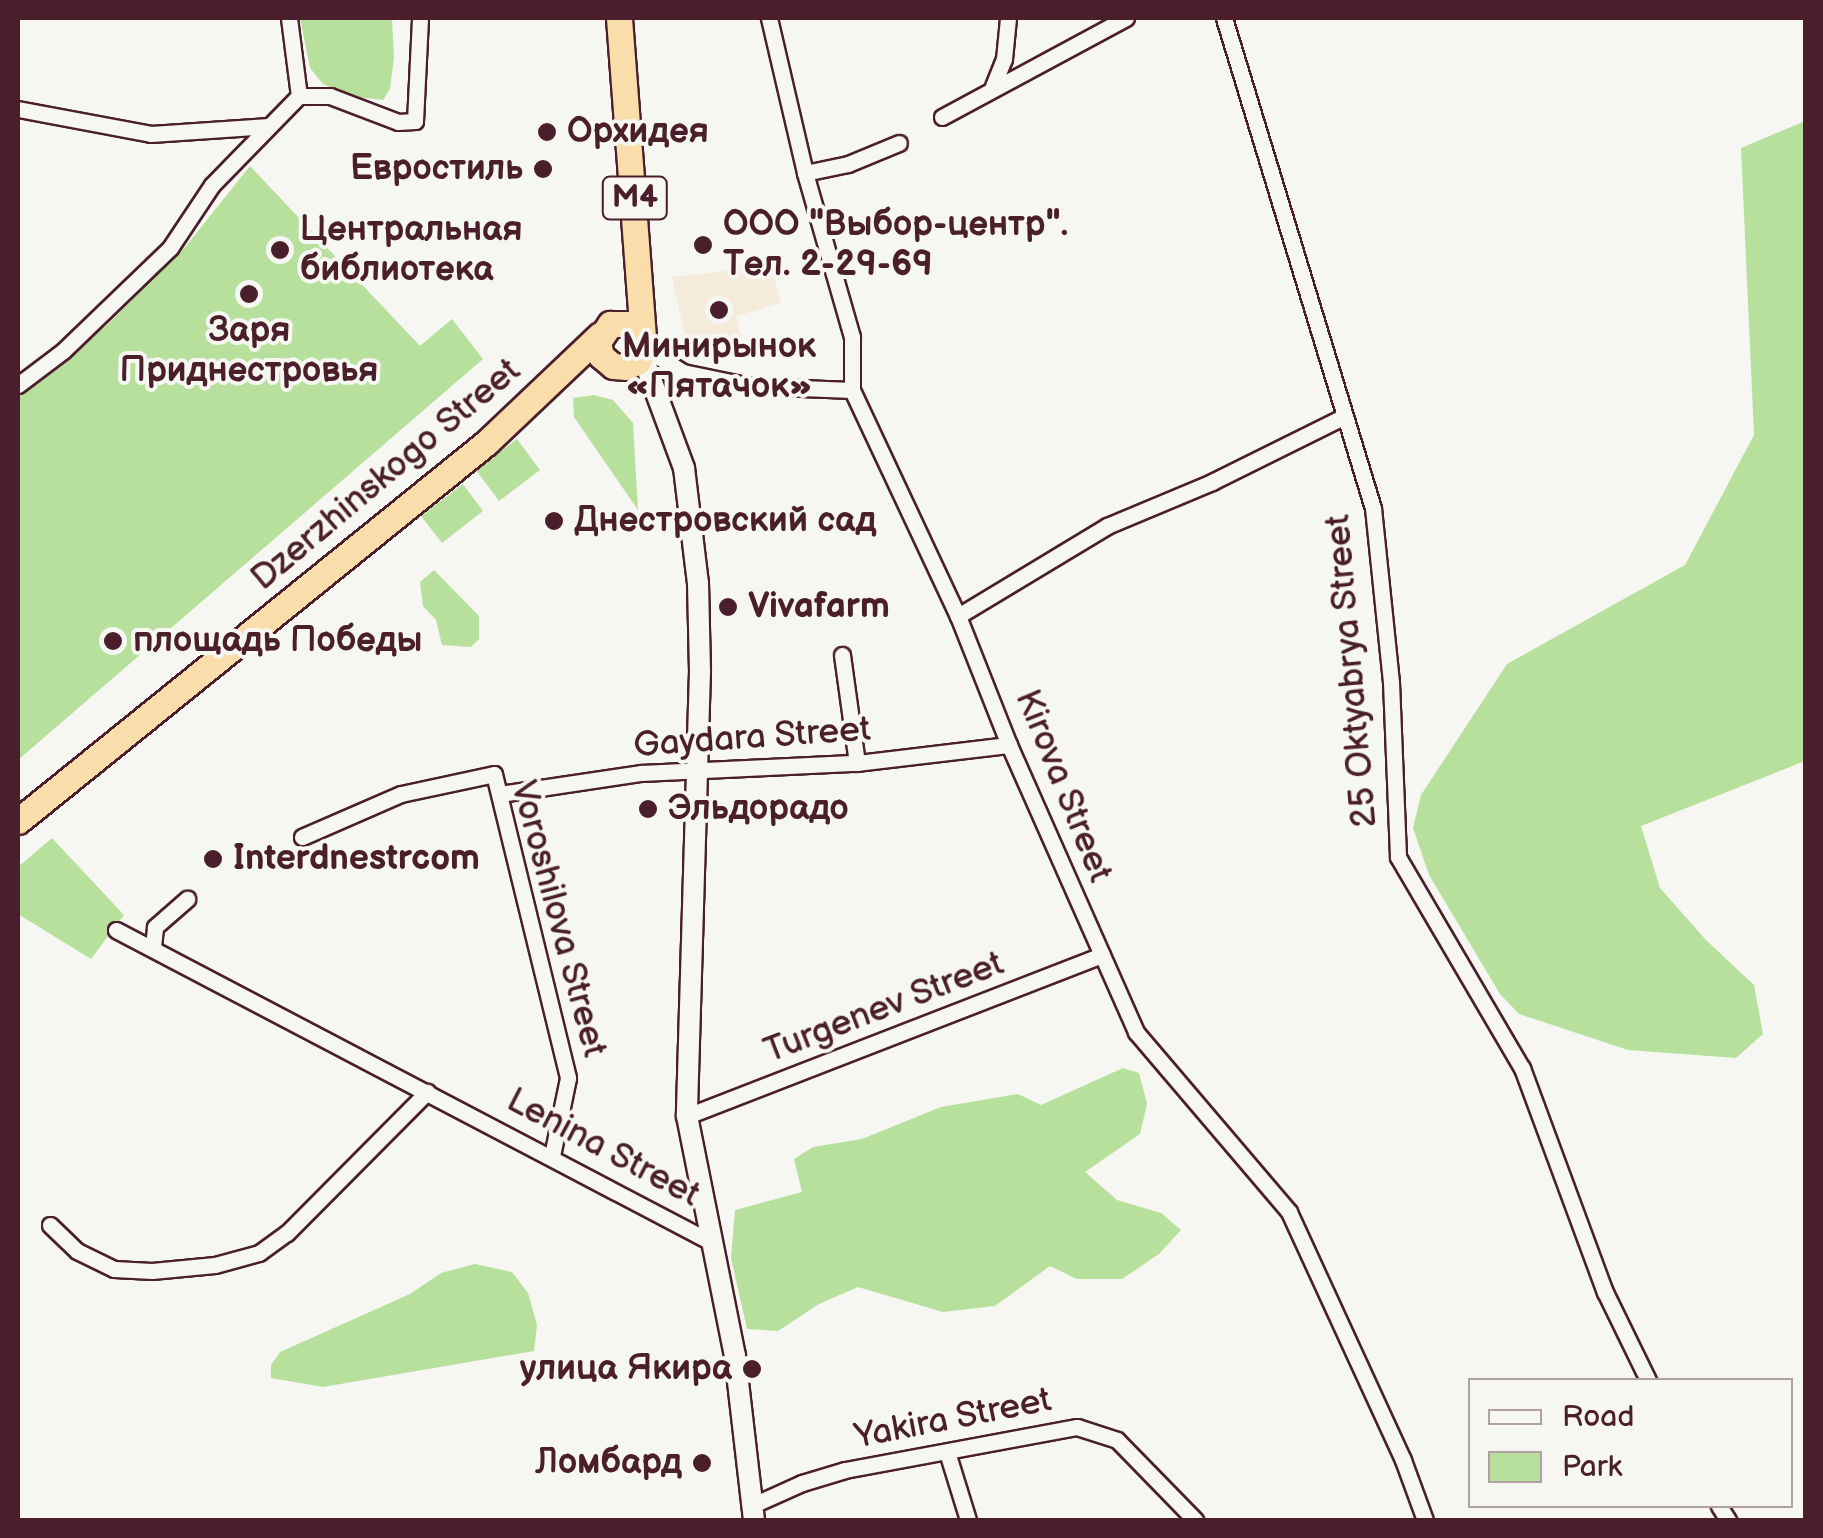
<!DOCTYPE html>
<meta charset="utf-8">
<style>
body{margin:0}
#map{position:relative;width:1823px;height:1538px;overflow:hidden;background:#f6f6f2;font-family:"Balsamiq Sans",sans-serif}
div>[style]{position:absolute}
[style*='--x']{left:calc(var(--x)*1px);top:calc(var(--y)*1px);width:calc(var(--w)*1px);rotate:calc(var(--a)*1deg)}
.built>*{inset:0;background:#f4ebda}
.green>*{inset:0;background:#b7e09c}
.roads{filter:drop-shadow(2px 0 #4a1f2b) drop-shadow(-2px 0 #4a1f2b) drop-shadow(0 2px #4a1f2b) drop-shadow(0 -2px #4a1f2b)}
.minor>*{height:15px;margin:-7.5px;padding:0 7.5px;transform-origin:7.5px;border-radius:7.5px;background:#f6f6f2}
.tertiary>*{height:20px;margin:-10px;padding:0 10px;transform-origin:10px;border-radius:10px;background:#f6f6f2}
.trunk>*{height:25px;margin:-12.5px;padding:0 12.5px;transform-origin:12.5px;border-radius:12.5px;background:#f9ddab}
.dots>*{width:28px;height:28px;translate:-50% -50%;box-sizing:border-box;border:5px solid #f6f6f2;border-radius:50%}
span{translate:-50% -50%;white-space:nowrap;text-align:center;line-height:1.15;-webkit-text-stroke:8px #f6f6f2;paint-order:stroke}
.shield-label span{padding:2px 8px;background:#f6f6f2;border:2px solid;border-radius:8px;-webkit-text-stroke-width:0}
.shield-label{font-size:32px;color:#4a1f2b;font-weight:700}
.poi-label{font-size:35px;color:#4a1f2b;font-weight:700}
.left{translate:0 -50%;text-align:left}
.right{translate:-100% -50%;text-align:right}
.street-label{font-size:35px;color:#4a1f2b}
.frame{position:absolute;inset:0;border:20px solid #4a1f2b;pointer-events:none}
.legend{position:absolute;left:1468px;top:1378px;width:325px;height:130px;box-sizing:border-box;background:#f6f6f2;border:2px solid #b1a0a2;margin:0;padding:12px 18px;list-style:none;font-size:30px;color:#4a1f2b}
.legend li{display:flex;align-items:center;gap:20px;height:50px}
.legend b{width:50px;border:2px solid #b1a0a2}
</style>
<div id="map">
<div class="built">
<i style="clip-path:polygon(771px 266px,781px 303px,736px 316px,743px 343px,690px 359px,672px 277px)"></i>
</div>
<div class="green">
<i style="clip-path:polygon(300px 18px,392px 18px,394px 57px,390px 89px,383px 100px,348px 96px,323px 84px,310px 68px)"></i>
<i style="clip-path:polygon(1805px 121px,1805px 761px,1641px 826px,1660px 888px,1706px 940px,1754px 985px,1763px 1034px,1736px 1058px,1628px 1050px,1519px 1014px,1500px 994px,1429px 875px,1413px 828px,1421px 795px,1507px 664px,1685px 565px,1754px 435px,1741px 148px)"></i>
<i style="clip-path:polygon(250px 166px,420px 346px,452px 319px,483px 359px,18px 760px,18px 390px,108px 324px,186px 246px)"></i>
<i style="clip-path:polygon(594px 395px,613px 400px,633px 423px,638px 510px,574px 417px,573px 398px)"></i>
<i style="clip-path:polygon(517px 439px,540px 470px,499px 501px,476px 470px)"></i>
<i style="clip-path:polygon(463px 484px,483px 511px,442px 543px,421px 516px)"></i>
<i style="clip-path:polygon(434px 570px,479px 616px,479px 639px,471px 647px,442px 645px,436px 620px,423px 606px,420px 582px)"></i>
<i style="clip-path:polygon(52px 838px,124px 915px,91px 959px,18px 914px,18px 867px)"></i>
<i style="clip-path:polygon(1123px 1068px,1139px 1073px,1147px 1104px,1140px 1134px,1085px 1172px,1117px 1200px,1161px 1213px,1181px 1230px,1159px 1254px,1122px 1279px,1077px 1279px,1050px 1266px,995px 1306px,943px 1312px,858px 1287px,819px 1304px,778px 1331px,747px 1329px,731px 1258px,735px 1210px,802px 1192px,794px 1159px,813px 1147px,862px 1139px,941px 1107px,1018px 1094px,1041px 1105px)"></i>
<i style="clip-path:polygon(475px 1264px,512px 1272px,528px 1293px,537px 1325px,534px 1351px,323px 1387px,271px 1378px,271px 1365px,280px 1352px,410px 1294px,441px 1273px)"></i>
</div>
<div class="roads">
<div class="minor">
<i style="--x:289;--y:18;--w:79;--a:82.7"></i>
<i style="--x:299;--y:96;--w:31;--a:0"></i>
<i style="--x:330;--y:96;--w:73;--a:20.9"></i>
<i style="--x:398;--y:122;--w:17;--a:-3"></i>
<i style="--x:415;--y:121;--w:103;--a:-87.2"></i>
<i style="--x:769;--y:18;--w:159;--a:76.9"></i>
<i style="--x:805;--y:173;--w:171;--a:74"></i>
<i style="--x:852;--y:337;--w:53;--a:90"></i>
<i style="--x:852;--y:390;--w:250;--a:64.9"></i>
<i style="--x:958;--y:616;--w:139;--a:68.4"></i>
<i style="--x:1009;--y:745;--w:314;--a:66.1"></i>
<i style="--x:1136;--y:1032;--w:236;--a:49.6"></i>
<i style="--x:1289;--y:1212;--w:273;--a:65.3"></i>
<i style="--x:1403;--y:1460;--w:64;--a:69.9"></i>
<i style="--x:1224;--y:18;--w:512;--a:73.09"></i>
<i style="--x:1373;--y:508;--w:175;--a:84.1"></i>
<i style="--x:1391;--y:682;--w:175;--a:87.7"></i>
<i style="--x:1398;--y:857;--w:245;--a:59.6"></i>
<i style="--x:1522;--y:1068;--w:239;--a:69.7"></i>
<i style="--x:1605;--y:1292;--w:98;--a:64"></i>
<i style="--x:993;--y:86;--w:29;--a:-68"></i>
<i style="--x:1004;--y:59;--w:41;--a:-84.4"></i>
<i style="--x:18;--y:109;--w:135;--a:10.6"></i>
<i style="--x:151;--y:134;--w:118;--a:-3.9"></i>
<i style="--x:942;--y:117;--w:209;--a:-28.3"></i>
<i style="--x:805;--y:173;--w:44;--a:-11.8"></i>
<i style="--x:848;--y:164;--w:55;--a:-22.4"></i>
<i style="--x:644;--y:348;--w:46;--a:31.6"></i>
<i style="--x:683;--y:372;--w:68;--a:11.8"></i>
<i style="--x:750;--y:386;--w:102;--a:2.2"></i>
<i style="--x:18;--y:385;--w:56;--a:-37.1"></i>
<i style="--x:63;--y:351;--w:149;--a:-43.9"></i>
<i style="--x:170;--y:248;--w:76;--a:-56.3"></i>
<i style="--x:212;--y:185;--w:124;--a:-45.7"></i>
<i style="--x:958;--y:616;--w:174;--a:-31.1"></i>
<i style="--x:1107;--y:526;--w:114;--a:-22.7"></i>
<i style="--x:1212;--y:482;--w:146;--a:-26.4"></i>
<i style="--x:842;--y:655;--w:109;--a:82.1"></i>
<i style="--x:500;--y:794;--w:143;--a:-8.5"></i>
<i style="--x:641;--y:773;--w:216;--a:-2.7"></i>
<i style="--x:857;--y:763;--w:153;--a:-6.8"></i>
<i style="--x:302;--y:837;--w:108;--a:-23.5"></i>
<i style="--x:401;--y:794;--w:95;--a:-12.1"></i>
<i style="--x:494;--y:774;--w:313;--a:76.3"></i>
<i style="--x:568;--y:1078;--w:80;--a:101.6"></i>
<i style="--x:116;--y:930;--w:672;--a:27.67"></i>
<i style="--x:153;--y:947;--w:20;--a:-84"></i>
<i style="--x:155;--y:927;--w:43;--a:-41.2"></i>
<i style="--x:687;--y:1116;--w:445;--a:-21.2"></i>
<i style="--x:50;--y:1225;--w:37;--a:44"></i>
<i style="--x:77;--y:1251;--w:41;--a:25.9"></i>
<i style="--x:114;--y:1269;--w:38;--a:3"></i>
<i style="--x:152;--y:1271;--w:63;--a:-5.4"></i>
<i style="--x:215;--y:1265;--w:46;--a:-15.3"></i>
<i style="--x:259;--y:1253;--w:34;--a:-36"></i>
<i style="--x:287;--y:1233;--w:199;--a:-45.2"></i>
<i style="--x:947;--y:1452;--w:71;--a:72.8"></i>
<i style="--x:753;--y:1505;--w:54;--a:-24.2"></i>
<i style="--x:802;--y:1483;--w:45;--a:-16.8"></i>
<i style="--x:845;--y:1470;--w:236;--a:-10.5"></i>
<i style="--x:1077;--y:1427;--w:42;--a:18"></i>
<i style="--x:1117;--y:1440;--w:112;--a:45.7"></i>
<i style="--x:1719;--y:1506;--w:17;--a:57"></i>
</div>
<div class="tertiary">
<i style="--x:642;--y:355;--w:121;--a:69.6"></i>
<i style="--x:684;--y:468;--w:116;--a:83.1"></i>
<i style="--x:698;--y:583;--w:88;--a:88.7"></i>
<i style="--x:700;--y:671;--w:445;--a:91.7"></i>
<i style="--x:687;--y:1116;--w:245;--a:78.7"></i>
<i style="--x:735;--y:1356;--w:165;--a:83.4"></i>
</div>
<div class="trunk">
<i style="--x:619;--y:18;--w:331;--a:85.7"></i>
<i style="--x:644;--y:348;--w:14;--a:115"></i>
<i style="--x:638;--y:361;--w:13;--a:153"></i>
<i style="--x:626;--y:367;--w:13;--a:-176"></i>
<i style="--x:613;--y:366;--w:16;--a:-140"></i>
<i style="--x:601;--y:356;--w:14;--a:-102"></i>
<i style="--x:598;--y:342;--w:22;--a:-56"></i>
<i style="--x:610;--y:324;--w:21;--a:0"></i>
<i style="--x:631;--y:324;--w:15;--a:42"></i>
<i style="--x:18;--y:821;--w:602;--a:-38.93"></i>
<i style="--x:486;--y:443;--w:157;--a:-43.5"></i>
</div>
</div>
<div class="dots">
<i style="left:547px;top:132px;background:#4a1f2b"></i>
<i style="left:543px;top:169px;background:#4a1f2b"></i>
<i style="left:703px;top:245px;background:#4a1f2b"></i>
<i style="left:280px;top:250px;background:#4a1f2b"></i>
<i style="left:249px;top:294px;background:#4a1f2b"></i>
<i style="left:719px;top:310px;background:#4a1f2b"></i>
<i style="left:554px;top:521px;background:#4a1f2b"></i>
<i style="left:728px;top:607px;background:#4a1f2b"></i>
<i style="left:113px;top:641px;background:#4a1f2b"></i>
<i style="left:648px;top:809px;background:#4a1f2b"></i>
<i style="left:213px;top:859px;background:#4a1f2b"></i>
<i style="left:752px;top:1369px;background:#4a1f2b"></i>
<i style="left:702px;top:1463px;background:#4a1f2b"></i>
</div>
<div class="shield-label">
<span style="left:635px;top:198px">M4</span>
</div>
<div class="poi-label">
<span class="left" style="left:567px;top:132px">Орхидея</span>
<span class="right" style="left:523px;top:169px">Евростиль</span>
<span class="left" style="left:723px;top:245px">ООО "Выбор-центр".<br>Тел. 2-29-69</span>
<span class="left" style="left:300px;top:250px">Центральная<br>библиотека</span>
<span style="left:249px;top:351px">Заря<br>Приднестровья</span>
<span style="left:719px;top:367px">Минирынок<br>«Пятачок»</span>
<span class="left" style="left:574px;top:521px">Днестровский сад</span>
<span class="left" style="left:748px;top:607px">Vivafarm</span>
<span class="left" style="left:133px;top:641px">площадь Победы</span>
<span class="left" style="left:668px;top:809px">Эльдорадо</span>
<span class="left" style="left:233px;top:859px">Interdnestrcom</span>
<span class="right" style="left:732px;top:1369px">улица Якира</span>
<span class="right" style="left:682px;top:1463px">Ломбард</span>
</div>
<div class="street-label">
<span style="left:386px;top:475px;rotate:-40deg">Dzerzhinskogo Street</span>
<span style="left:1352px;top:671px;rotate:-95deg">25 Oktyabrya Street</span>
<span style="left:752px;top:738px;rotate:-4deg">Gaydara Street</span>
<span style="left:1063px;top:786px;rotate:68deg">Kirova Street</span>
<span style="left:558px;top:919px;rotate:75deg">Voroshilova Street</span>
<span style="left:884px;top:1008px;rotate:-21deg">Turgenev Street</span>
<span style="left:603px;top:1148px;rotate:28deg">Lenina Street</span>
<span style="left:953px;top:1419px;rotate:-11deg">Yakira Street</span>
</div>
<div class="frame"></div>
<ul class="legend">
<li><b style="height:12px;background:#f6f6f2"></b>Road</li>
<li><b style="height:28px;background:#b7e09c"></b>Park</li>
</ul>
</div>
